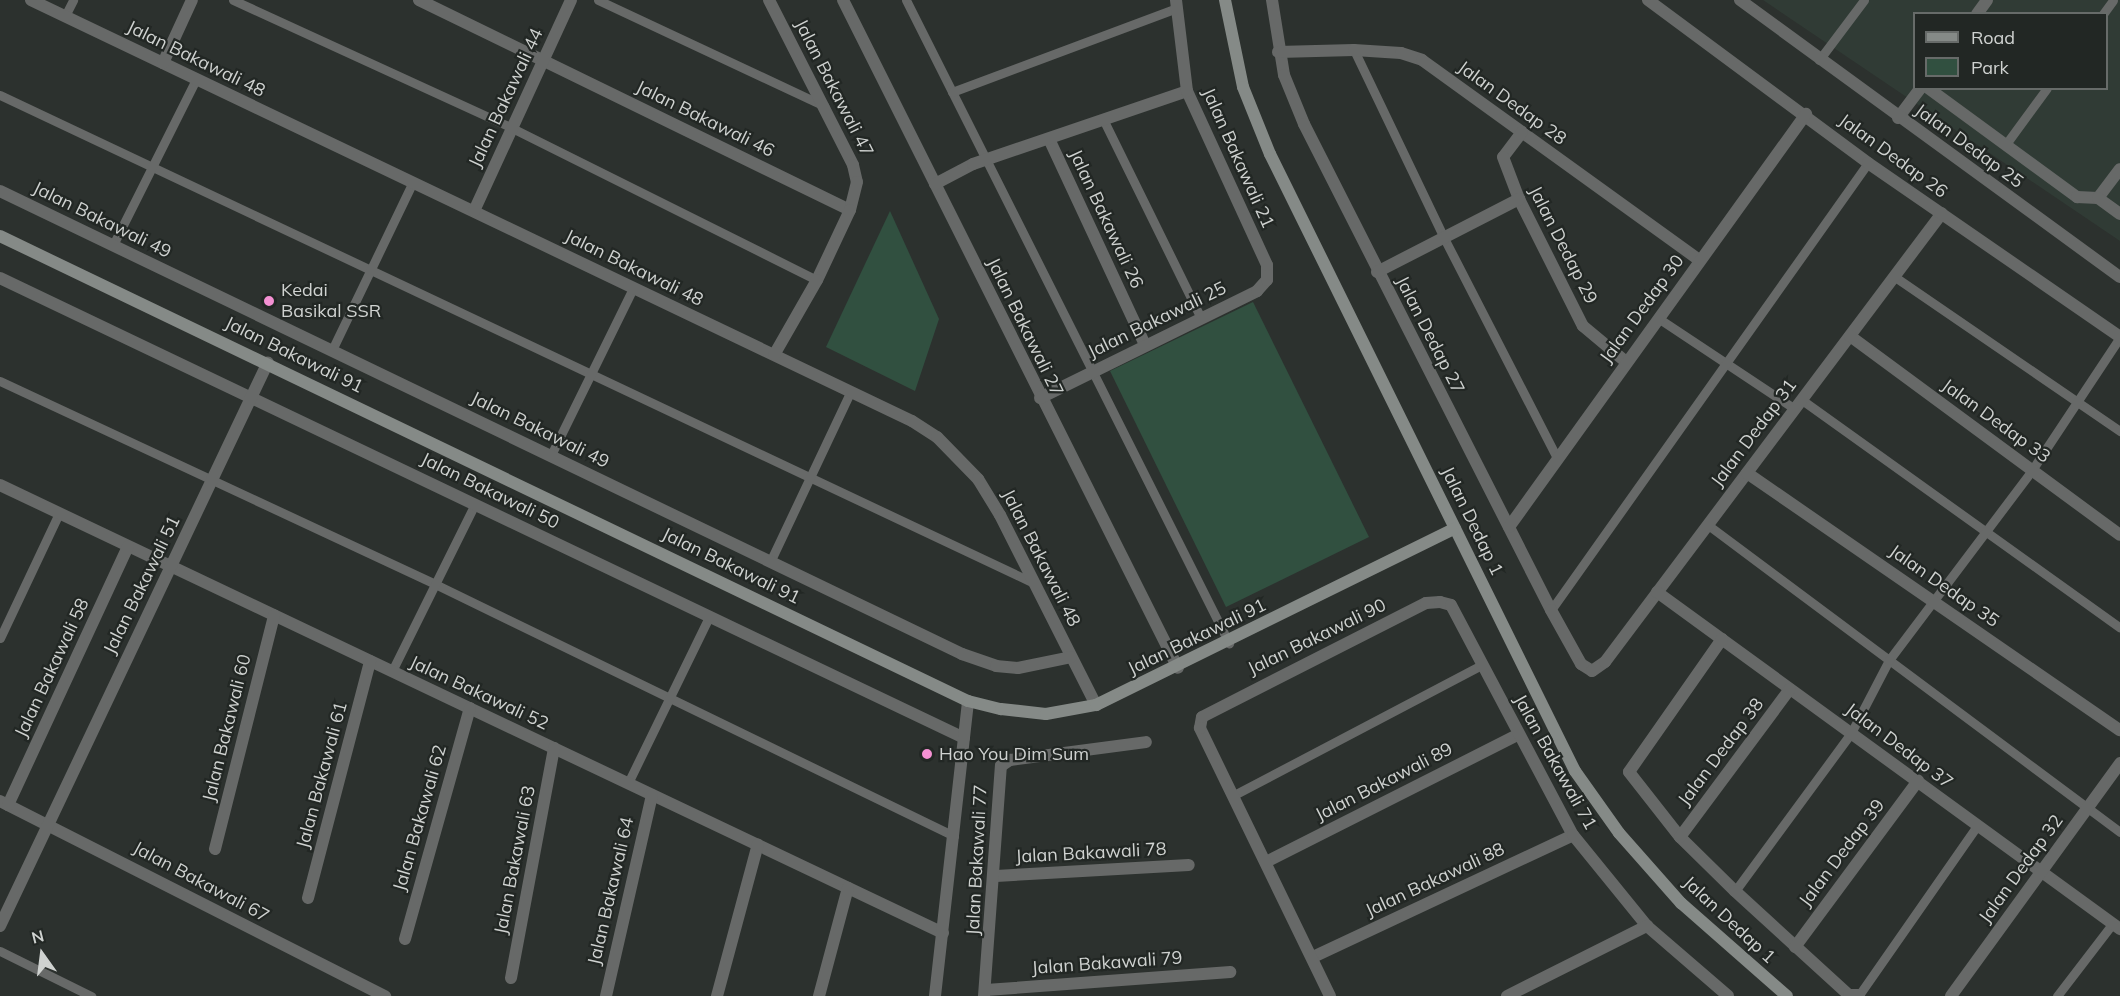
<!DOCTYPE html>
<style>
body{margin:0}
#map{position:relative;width:2120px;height:996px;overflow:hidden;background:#2c312e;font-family:Mulish,sans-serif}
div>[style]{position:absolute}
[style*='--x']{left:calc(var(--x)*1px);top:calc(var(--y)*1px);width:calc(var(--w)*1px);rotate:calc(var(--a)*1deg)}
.built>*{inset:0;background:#303b35}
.green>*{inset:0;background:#315040}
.service>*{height:9px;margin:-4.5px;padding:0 4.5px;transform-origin:4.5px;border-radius:4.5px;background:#676968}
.minor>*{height:12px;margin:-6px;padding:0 6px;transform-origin:6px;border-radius:6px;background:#676968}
.tertiary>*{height:12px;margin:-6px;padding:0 6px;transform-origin:6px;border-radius:6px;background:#676968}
.secondary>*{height:12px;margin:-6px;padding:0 6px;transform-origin:6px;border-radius:6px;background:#858a87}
.dots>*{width:16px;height:16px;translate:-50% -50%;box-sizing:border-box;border:3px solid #222724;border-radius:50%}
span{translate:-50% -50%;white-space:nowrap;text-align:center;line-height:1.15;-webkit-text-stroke:4.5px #222724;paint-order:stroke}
.street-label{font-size:18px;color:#cfd2d0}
.poi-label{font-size:18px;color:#cfd2d0}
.left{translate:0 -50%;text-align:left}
.legend{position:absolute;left:1913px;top:12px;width:195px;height:78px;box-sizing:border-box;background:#222724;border:2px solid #676b69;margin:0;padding:8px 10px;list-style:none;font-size:18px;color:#cfd2d0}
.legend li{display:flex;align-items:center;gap:12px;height:30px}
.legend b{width:30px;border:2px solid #676b69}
.north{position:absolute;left:12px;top:924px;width:60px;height:60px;-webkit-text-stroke:4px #222724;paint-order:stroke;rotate:346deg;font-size:16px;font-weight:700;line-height:24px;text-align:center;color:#cfd2d0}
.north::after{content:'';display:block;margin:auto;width:21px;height:27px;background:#cfd2d0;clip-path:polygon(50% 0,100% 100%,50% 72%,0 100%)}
</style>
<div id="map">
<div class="built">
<i style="clip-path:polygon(evenodd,1763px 0,2120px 0,2120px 241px,1763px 0,1914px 14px,2106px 14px,2106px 88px,1914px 88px,1914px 14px)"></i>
</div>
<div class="green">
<i style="clip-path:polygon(890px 211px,939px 319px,915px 391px,826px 347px)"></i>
<i style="clip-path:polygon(1253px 302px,1369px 537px,1226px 607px,1110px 371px)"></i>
</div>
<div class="service">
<i style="--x:233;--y:0;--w:307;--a:24.6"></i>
<i style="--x:512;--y:128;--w:341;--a:26.5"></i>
<i style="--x:598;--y:0;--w:250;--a:25.1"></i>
<i style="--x:906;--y:0;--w:720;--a:63.33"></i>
<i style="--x:2103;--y:14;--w:17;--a:-54"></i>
<i style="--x:65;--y:16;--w:18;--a:-63"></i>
<i style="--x:1354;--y:50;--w:208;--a:64.4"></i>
<i style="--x:1444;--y:238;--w:247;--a:62.8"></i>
<i style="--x:1819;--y:60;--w:75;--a:-53.1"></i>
<i style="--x:952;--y:92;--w:240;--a:-20.5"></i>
<i style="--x:0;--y:95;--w:1143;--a:25.27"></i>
<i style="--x:1104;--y:121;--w:220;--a:63.8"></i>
<i style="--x:2006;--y:144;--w:69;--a:-53.8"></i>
<i style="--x:113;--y:245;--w:186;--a:-63.4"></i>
<i style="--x:1895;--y:277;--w:273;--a:34.4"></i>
<i style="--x:1658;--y:318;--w:164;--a:33.6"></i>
<i style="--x:332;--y:350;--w:187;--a:-64.3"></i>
<i style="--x:0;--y:381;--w:480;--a:25"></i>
<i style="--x:435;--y:584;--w:577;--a:25.9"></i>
<i style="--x:1802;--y:400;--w:391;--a:35.6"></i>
<i style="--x:551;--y:455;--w:186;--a:-63.8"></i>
<i style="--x:1708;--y:525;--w:514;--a:36.69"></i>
<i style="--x:770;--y:562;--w:189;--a:-64.7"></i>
<i style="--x:1551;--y:610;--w:548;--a:-54.66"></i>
<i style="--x:0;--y:638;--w:138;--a:-64.7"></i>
<i style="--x:392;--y:671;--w:186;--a:-63.6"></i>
<i style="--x:628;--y:783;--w:185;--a:-64"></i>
<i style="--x:1234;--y:795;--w:280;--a:-27.7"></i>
<i style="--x:1735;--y:891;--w:196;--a:-53.7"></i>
<i style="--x:1851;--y:733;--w:82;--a:-62.5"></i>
<i style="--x:1889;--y:660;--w:238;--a:-53"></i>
<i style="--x:2032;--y:470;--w:159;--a:-56.5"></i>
<i style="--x:0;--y:951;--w:102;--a:26.3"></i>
<i style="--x:1859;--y:995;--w:205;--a:-55.1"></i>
<i style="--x:2057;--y:996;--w:92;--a:-52.5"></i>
</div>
<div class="minor">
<i style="--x:31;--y:0;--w:976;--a:25.54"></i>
<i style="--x:912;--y:421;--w:30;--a:33"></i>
<i style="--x:937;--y:437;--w:59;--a:45.7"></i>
<i style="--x:978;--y:479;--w:42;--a:58.6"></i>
<i style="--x:1000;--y:515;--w:213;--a:63.2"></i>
<i style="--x:419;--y:0;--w:479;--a:26"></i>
<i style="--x:769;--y:0;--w:185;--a:63"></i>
<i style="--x:853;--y:165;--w:17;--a:77"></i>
<i style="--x:857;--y:182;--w:29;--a:104"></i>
<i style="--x:850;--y:210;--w:77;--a:115.2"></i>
<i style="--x:817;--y:280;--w:86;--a:119.8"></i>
<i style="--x:843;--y:0;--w:747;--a:63.37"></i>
<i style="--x:1272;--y:0;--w:76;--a:80.9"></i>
<i style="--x:1284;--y:75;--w:53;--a:67.8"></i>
<i style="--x:1304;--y:124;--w:545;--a:63.06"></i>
<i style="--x:1551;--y:610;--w:62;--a:60.9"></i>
<i style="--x:1581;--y:664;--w:13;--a:32"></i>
<i style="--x:1592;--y:671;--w:16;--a:-35"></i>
<i style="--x:1605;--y:662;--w:561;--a:-53.11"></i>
<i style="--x:1648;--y:0;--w:274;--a:36.5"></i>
<i style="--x:1868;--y:163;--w:306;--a:34.6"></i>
<i style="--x:1977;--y:14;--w:17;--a:-54"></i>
<i style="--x:1278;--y:52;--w:76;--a:-1.5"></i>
<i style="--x:1354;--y:50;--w:47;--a:3.7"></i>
<i style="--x:1401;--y:53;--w:22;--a:18"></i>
<i style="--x:1422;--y:60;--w:342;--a:35.8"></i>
<i style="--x:163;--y:63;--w:69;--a:-65.3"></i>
<i style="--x:1928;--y:88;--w:185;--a:36.2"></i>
<i style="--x:2077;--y:197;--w:21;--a:3"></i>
<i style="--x:1898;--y:118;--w:38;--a:-53"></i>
<i style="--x:1522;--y:132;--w:31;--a:127"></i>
<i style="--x:1503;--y:157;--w:45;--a:69.1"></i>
<i style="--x:1519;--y:199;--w:142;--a:63.3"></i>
<i style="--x:1583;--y:326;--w:56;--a:39.9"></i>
<i style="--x:1050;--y:141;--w:225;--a:65"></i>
<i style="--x:935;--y:184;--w:43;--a:-27.8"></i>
<i style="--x:973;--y:164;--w:226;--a:-18.8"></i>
<i style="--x:0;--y:191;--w:1068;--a:25.7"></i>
<i style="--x:962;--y:654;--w:36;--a:19"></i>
<i style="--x:996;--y:666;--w:22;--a:5"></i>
<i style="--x:1018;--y:668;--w:54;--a:-11.7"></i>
<i style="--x:2098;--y:198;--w:36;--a:-53"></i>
<i style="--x:2098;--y:198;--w:27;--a:36"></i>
<i style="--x:474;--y:211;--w:232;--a:-65.3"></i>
<i style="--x:1377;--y:272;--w:160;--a:-27.2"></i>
<i style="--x:0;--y:278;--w:1068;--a:25.51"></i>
<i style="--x:1850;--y:336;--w:335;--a:36.4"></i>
<i style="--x:1040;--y:398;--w:242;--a:-26.2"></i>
<i style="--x:1257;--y:291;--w:15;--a:-48"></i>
<i style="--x:1267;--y:280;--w:15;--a:-90"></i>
<i style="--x:1267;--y:265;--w:192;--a:-114.7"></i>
<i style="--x:1187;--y:91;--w:92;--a:-96.9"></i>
<i style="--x:1747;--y:473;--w:453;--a:34.6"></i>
<i style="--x:0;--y:485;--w:1044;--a:25.41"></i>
<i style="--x:1509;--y:527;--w:509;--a:-54.28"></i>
<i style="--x:1657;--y:592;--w:573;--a:36.05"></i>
<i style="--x:1722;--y:639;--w:162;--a:125"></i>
<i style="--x:1629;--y:772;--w:83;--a:51.9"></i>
<i style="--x:1680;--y:837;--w:77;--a:44.5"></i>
<i style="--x:1735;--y:891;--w:154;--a:42.4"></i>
<i style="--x:1849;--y:995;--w:10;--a:0"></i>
<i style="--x:0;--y:801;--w:432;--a:26.9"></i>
<i style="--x:8;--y:805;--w:285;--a:-65.1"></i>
<i style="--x:1680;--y:837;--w:184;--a:-53.4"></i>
<i style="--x:215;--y:849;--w:241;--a:-75.8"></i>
<i style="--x:1268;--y:861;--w:279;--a:-26.8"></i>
<i style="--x:996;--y:876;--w:193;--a:-3.3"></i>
<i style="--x:308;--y:898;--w:245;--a:-75.3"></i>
<i style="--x:0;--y:926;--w:624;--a:-64.58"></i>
<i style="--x:405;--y:939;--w:240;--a:-74.3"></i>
<i style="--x:1795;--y:947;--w:207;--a:-53.5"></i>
<i style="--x:1313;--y:957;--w:287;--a:-25.1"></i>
<i style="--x:511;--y:978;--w:234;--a:-79.4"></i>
<i style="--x:986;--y:990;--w:245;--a:-4.2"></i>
<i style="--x:606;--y:996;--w:206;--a:-77.1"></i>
<i style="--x:717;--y:996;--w:157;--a:-74.9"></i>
<i style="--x:819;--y:996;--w:112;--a:-75"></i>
<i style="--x:935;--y:996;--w:297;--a:-83.6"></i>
<i style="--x:984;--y:996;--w:231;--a:-85.8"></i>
<i style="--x:1001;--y:766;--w:11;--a:-34"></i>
<i style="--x:1010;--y:760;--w:137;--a:-7.5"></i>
<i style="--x:1330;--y:996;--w:298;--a:-115.9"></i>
<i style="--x:1200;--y:728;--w:11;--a:-80"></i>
<i style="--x:1202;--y:717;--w:251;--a:-27"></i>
<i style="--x:1426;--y:603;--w:14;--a:-4"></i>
<i style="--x:1440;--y:602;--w:11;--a:15"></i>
<i style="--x:1451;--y:605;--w:260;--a:62.1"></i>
<i style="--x:1573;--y:835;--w:117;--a:50.9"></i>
<i style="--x:1647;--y:926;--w:107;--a:40.8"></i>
<i style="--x:1507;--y:996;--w:157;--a:-26.6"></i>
</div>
<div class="tertiary">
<i style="--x:1740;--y:0;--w:470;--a:36.1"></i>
<i style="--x:1951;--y:996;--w:288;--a:-54"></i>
</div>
<div class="secondary">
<i style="--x:1225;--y:0;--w:89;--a:78.3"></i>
<i style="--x:1243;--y:87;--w:72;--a:68.1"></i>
<i style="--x:1270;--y:154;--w:688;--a:63.7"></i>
<i style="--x:1575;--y:771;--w:76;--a:54.6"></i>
<i style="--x:1619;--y:833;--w:94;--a:48.5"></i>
<i style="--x:1681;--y:903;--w:141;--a:41.3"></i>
<i style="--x:0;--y:236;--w:1074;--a:25.66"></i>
<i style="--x:968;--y:701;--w:34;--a:14"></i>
<i style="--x:1001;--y:709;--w:45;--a:6.3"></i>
<i style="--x:1046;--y:714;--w:51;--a:-10.2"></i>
<i style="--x:1096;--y:705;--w:400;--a:-26.2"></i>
</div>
<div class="dots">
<i style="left:269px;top:301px;background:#f491d3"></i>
<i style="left:927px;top:754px;background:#f491d3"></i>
</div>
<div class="street-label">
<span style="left:196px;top:59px;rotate:26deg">Jalan Bakawali 48</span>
<span style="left:834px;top:88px;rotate:63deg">Jalan Bakawali 47</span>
<span style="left:506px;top:98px;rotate:-65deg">Jalan Bakawali 44</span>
<span style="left:1512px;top:103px;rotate:36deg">Jalan Dedap 28</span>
<span style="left:705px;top:119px;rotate:26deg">Jalan Bakawali 46</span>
<span style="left:1969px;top:146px;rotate:36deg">Jalan Dedap 25</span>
<span style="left:1893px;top:156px;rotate:36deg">Jalan Dedap 26</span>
<span style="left:1238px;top:158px;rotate:66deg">Jalan Bakawali 21</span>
<span style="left:1106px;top:219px;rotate:65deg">Jalan Bakawali 26</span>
<span style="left:102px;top:220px;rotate:26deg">Jalan Bakawali 49</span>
<span style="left:1563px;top:245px;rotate:63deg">Jalan Dedap 29</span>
<span style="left:634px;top:268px;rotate:26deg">Jalan Bakawali 48</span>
<span style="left:1642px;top:309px;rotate:-54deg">Jalan Dedap 30</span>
<span style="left:1157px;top:320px;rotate:-26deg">Jalan Bakawali 25</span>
<span style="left:1025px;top:327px;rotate:64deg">Jalan Bakawali 27</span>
<span style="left:1430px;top:335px;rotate:63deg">Jalan Dedap 27</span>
<span style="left:294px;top:355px;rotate:26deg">Jalan Bakawali 91</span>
<span style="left:1996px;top:421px;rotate:36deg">Jalan Dedap 33</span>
<span style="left:540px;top:430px;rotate:26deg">Jalan Bakawali 49</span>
<span style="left:1754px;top:433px;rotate:-53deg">Jalan Dedap 31</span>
<span style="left:490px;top:491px;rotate:26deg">Jalan Bakawali 50</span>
<span style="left:1472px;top:521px;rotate:64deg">Jalan Dedap 1</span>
<span style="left:1041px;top:558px;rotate:63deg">Jalan Bakawali 48</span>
<span style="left:731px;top:566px;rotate:26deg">Jalan Bakawali 91</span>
<span style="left:142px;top:585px;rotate:-64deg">Jalan Bakawali 51</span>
<span style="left:1944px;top:586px;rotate:35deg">Jalan Dedap 35</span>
<span style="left:1197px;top:637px;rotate:-26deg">Jalan Bakawali 91</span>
<span style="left:1317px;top:637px;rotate:-26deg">Jalan Bakawali 90</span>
<span style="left:52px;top:668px;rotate:-65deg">Jalan Bakawali 58</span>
<span style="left:479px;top:693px;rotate:25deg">Jalan Bakawali 52</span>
<span style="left:227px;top:728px;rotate:-76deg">Jalan Bakawali 60</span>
<span style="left:1899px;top:746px;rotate:37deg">Jalan Dedap 37</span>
<span style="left:1721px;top:752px;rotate:-53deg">Jalan Dedap 38</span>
<span style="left:1555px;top:762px;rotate:61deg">Jalan Bakawali 71</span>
<span style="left:322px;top:775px;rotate:-75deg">Jalan Bakawali 61</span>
<span style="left:1384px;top:782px;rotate:-27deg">Jalan Bakawali 89</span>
<span style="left:420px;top:818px;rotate:-74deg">Jalan Bakawali 62</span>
<span style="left:1091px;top:853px;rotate:-3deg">Jalan Bakawali 78</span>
<span style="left:1842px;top:853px;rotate:-53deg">Jalan Dedap 39</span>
<span style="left:515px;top:860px;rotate:-79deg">Jalan Bakawali 63</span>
<span style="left:977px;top:860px;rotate:-87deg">Jalan Bakawali 77</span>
<span style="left:2021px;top:869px;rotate:-54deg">Jalan Dedap 32</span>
<span style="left:1435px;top:880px;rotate:-25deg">Jalan Bakawali 88</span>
<span style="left:201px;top:882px;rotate:28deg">Jalan Bakawali 67</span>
<span style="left:611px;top:891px;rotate:-77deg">Jalan Bakawali 64</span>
<span style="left:1729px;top:920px;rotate:43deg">Jalan Dedap 1</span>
<span style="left:1107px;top:963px;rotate:-4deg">Jalan Bakawali 79</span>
</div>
<div class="poi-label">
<span class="left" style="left:281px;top:301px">Kedai<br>Basikal SSR</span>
<span class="left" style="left:939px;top:754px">Hao You Dim Sum</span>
</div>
<ul class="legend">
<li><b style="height:8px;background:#858a87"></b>Road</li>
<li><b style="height:16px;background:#315040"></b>Park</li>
</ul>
<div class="north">N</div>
</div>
